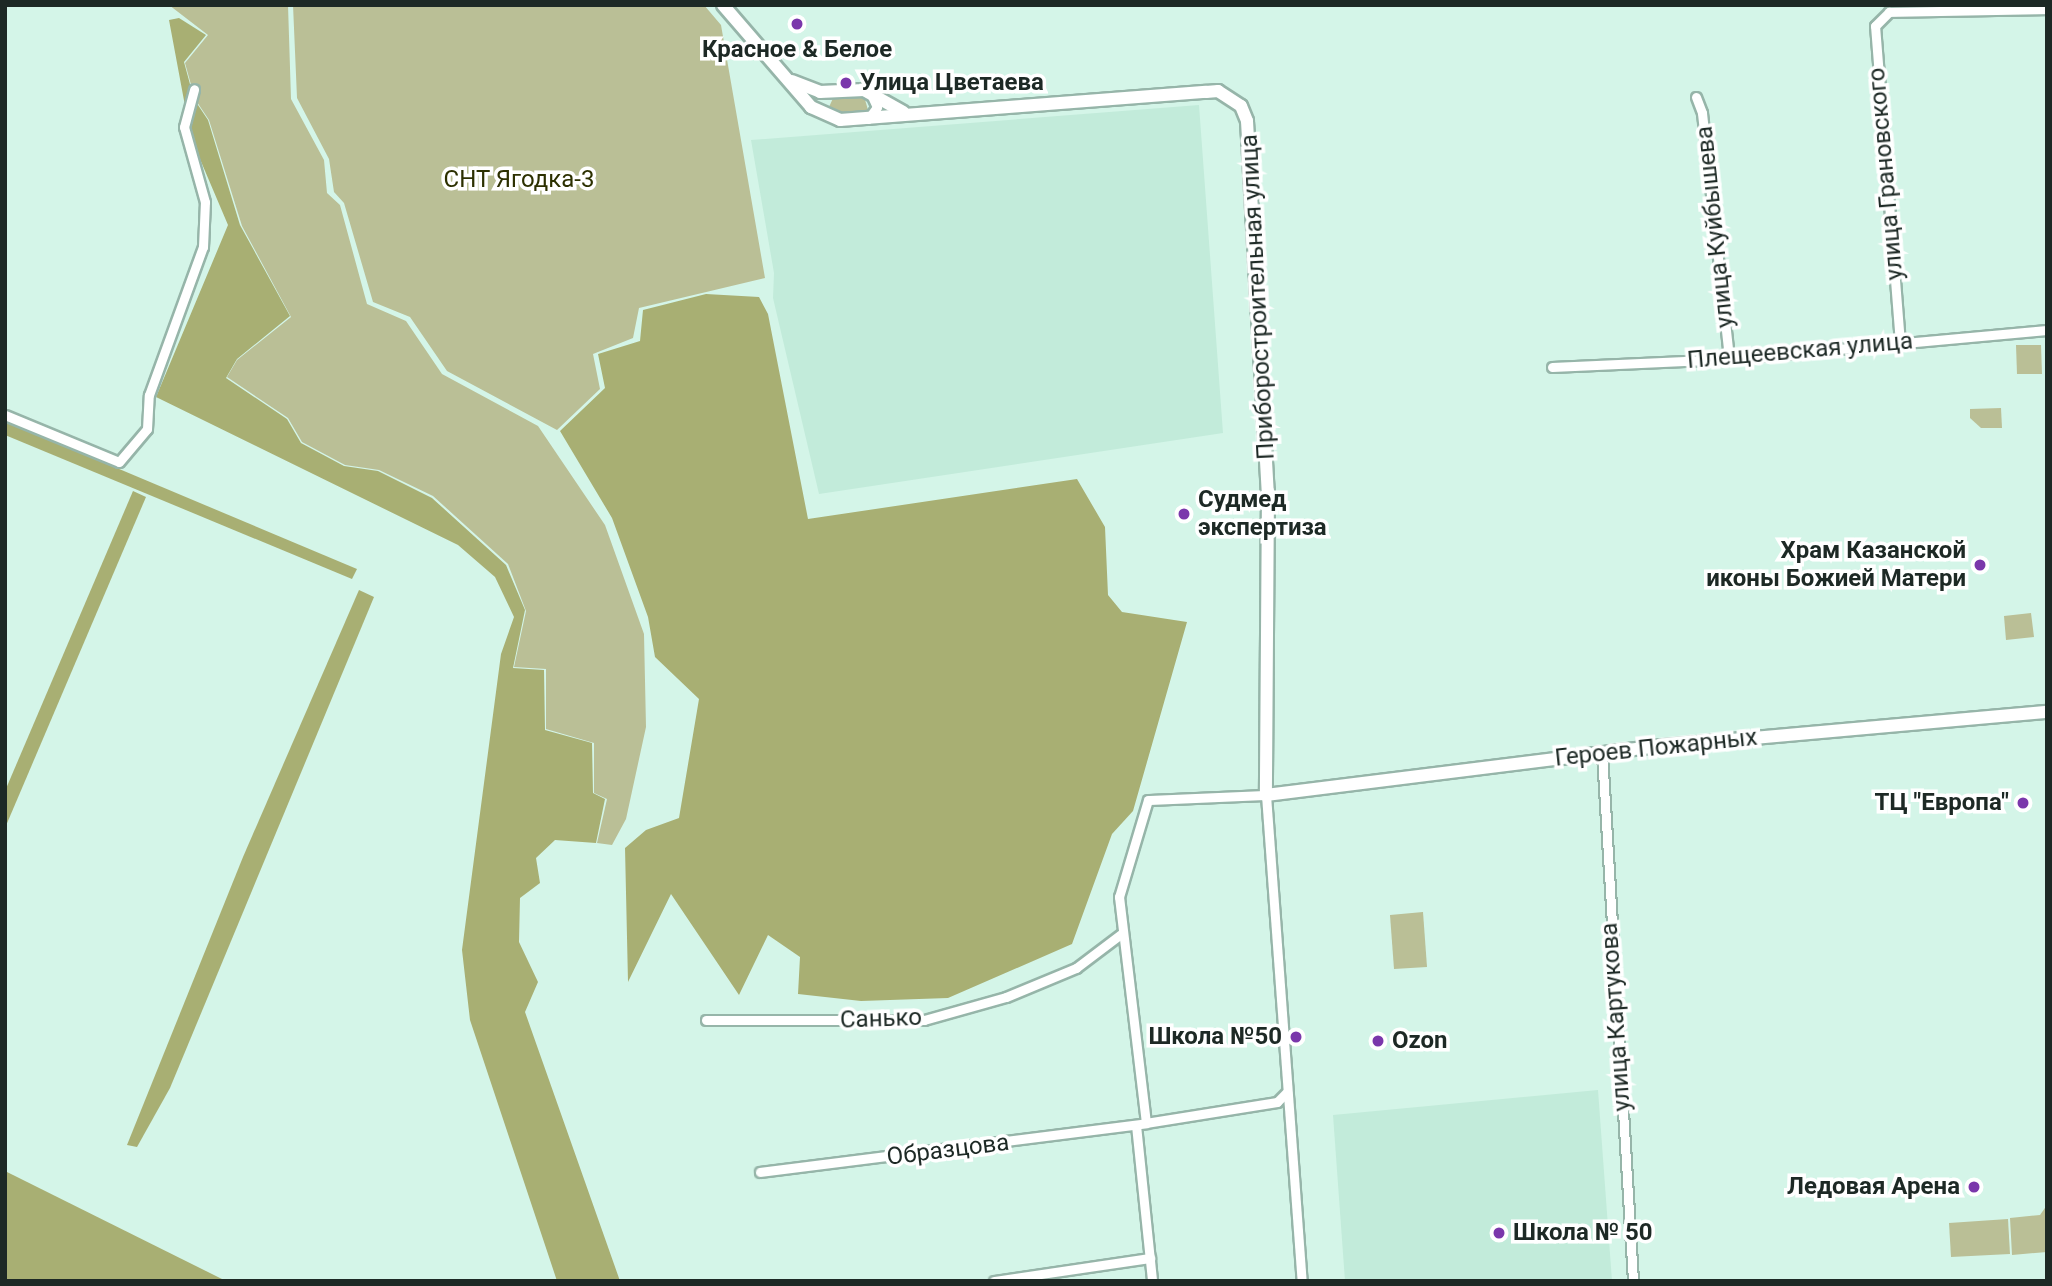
<!DOCTYPE html>
<meta charset="utf-8">
<style>
body{margin:0}
#map{position:relative;width:2052px;height:1286px;overflow:hidden;background:#d4f5e8;font-family:Roboto,sans-serif}
div>[style]{position:absolute}
[style*='--x']{left:calc(var(--x)*1px);top:calc(var(--y)*1px);width:calc(var(--w)*1px);rotate:calc(var(--a)*1deg)}
.built>*{inset:0;background:#c2ebda}
.green>*{inset:0;background:#babf96}
.forest>*{inset:0;background:#a8af73}
.roads{filter:drop-shadow(2px 0 #96b5a9) drop-shadow(-2px 0 #96b5a9) drop-shadow(0 2px #96b5a9) drop-shadow(0 -2px #96b5a9)}
.street>*{height:9px;margin:-4.5px;padding:0 4.5px;transform-origin:4.5px;border-radius:4.5px;background:#fff}
.secondary>*{height:12px;margin:-6px;padding:0 6px;transform-origin:6px;border-radius:6px;background:#fff}
.dots>*{width:19px;height:19px;translate:-50% -50%;box-sizing:border-box;border:4px solid #fff;border-radius:50%}
span{translate:-50% -50%;white-space:nowrap;text-align:center;line-height:1.15;-webkit-text-stroke:7px #fff;paint-order:stroke}
.poi-label{font-size:24px;color:#1d2925;font-weight:700}
.left{translate:0 -50%;text-align:left}
.right{translate:-100% -50%;text-align:right}
.street-label{font-size:24px;color:#1d2925}
.park-label{font-size:24px;color:#2c3000}
.frame{position:absolute;inset:0;border:7px solid #1d2925;pointer-events:none}
</style>
<div id="map">
<div class="built">
<i style="clip-path:polygon(1199px 105px,1223px 433px,819px 494px,773px 298px,774px 273px,751px 140px)"></i>
<i style="clip-path:polygon(1598px 1090px,1612px 1281px,1345px 1281px,1333px 1115px)"></i>
</div>
<div class="green">
<i style="clip-path:polygon(169px 5px,288px 5px,291px 99px,324px 160px,327px 193px,340px 205px,367px 304px,406px 321px,442px 374px,538px 426px,605px 525px,644px 634px,646px 727px,626px 819px,612px 845px,597px 843px,607px 799px,594px 793px,594px 743px,546px 729px,546px 669px,514px 667px,526px 611px,508px 564px,433px 496px,379px 470px,345px 465px,302px 442px,288px 418px,227px 377px,237px 360px,291px 317px,242px 226px,209px 120px,195px 99px,185px 63px,208px 35px)"></i>
<i style="clip-path:polygon(293px 5px,704px 5px,721px 25px,765px 278px,639px 308px,633px 338px,593px 354px,600px 389px,557px 430px,447px 371px,410px 317px,373px 302px,344px 203px,334px 192px,329px 159px,297px 98px)"></i>
<i style="clip-path:polygon(834px 96px,864px 96px,868px 110px,838px 114px,829px 107px)"></i>
<i style="clip-path:polygon(2016px 345px,2041px 345px,2042px 374px,2017px 374px)"></i>
<i style="clip-path:polygon(2001px 408px,2002px 428px,1981px 428px,1970px 418px,1970px 409px)"></i>
<i style="clip-path:polygon(2031px 613px,2034px 637px,2006px 640px,2004px 616px)"></i>
<i style="clip-path:polygon(1423px 912px,1427px 967px,1394px 969px,1390px 915px)"></i>
<i style="clip-path:polygon(2047px 1205px,2047px 1252px,2012px 1255px,2010px 1218px,2040px 1215px)"></i>
<i style="clip-path:polygon(2008px 1219px,2010px 1254px,1951px 1257px,1949px 1223px)"></i>
</div>
<div class="forest">
<i style="clip-path:polygon(179px 18px,206px 35px,184px 62px,194px 99px,208px 120px,240px 225px,290px 316px,237px 359px,226px 378px,287px 419px,301px 443px,344px 466px,378px 471px,432px 498px,506px 565px,525px 610px,513px 668px,544px 670px,545px 730px,592px 743px,593px 793px,605px 799px,596px 843px,555px 840px,536px 858px,540px 883px,520px 898px,519px 942px,538px 982px,525px 1012px,620px 1281px,557px 1281px,470px 1020px,462px 950px,501px 654px,514px 617px,495px 577px,458px 545px,156px 397px,228px 225px,191px 138px,169px 20px)"></i>
<i style="clip-path:polygon(706px 294px,759px 297px,768px 314px,808px 519px,1077px 479px,1105px 527px,1108px 595px,1122px 612px,1187px 622px,1133px 811px,1112px 834px,1072px 944px,948px 998px,861px 1001px,798px 994px,800px 957px,768px 935px,739px 995px,671px 894px,628px 982px,625px 848px,646px 830px,679px 818px,699px 699px,655px 657px,648px 617px,612px 518px,560px 431px,605px 388px,598px 354px,640px 341px,643px 310px)"></i>
<i style="clip-path:polygon(5px 421px,357px 569px,352px 579px,5px 435px)"></i>
<i style="clip-path:polygon(133px 491px,146px 497px,5px 828px,5px 791px)"></i>
<i style="clip-path:polygon(359px 590px,374px 597px,170px 1088px,137px 1147px,127px 1145px,243px 857px)"></i>
<i style="clip-path:polygon(5px 1171px,226px 1281px,5px 1281px)"></i>
</div>
<div class="roads">
<div class="street">
<i style="--x:1696;--y:97;--w:17;--a:69"></i>
<i style="--x:1702;--y:113;--w:247;--a:83.7"></i>
<i style="--x:868;--y:119;--w:15;--a:-53"></i>
<i style="--x:877;--y:107;--w:14;--a:-115"></i>
<i style="--x:1900;--y:343;--w:318;--a:-94.5"></i>
<i style="--x:1875;--y:26;--w:20;--a:-45"></i>
<i style="--x:1889;--y:12;--w:158;--a:-1.1"></i>
<i style="--x:1552;--y:367;--w:177;--a:-2.6"></i>
<i style="--x:1729;--y:359;--w:319;--a:-5.2"></i>
<i style="--x:5;--y:415;--w:123;--a:22.4"></i>
<i style="--x:119;--y:462;--w:43;--a:-49.7"></i>
<i style="--x:147;--y:429;--w:34;--a:-87"></i>
<i style="--x:149;--y:395;--w:158;--a:-70"></i>
<i style="--x:203;--y:247;--w:45;--a:-87.5"></i>
<i style="--x:205;--y:202;--w:78;--a:-105.6"></i>
<i style="--x:184;--y:127;--w:39;--a:-75"></i>
<i style="--x:1602;--y:753;--w:529;--a:86.64"></i>
<i style="--x:706;--y:1020;--w:218;--a:0"></i>
<i style="--x:924;--y:1020;--w:85;--a:-15.7"></i>
<i style="--x:1006;--y:997;--w:76;--a:-22.5"></i>
<i style="--x:1076;--y:968;--w:56;--a:-37.1"></i>
<i style="--x:1287;--y:1092;--w:14;--a:135"></i>
<i style="--x:1277;--y:1102;--w:133;--a:170.9"></i>
<i style="--x:1146;--y:1123;--w:228;--a:-96.8"></i>
<i style="--x:1119;--y:897;--w:101;--a:-73.4"></i>
<i style="--x:1148;--y:800;--w:118;--a:-2.4"></i>
<i style="--x:1266;--y:795;--w:487;--a:85.8"></i>
<i style="--x:1136;--y:1125;--w:157;--a:84.1"></i>
<i style="--x:760;--y:1172;--w:389;--a:-7.2"></i>
<i style="--x:994;--y:1281;--w:158;--a:-8.4"></i>
</div>
<div class="secondary">
<i style="--x:723;--y:5;--w:135;--a:49.2"></i>
<i style="--x:811;--y:107;--w:32;--a:24"></i>
<i style="--x:840;--y:120;--w:367;--a:-4.4"></i>
<i style="--x:1206;--y:92;--w:12;--a:-5"></i>
<i style="--x:1218;--y:91;--w:27;--a:33"></i>
<i style="--x:1241;--y:106;--w:16;--a:68"></i>
<i style="--x:1247;--y:121;--w:371;--a:86.8"></i>
<i style="--x:1268;--y:491;--w:304;--a:90.4"></i>
<i style="--x:1266;--y:795;--w:379;--a:-7.1"></i>
<i style="--x:1642;--y:748;--w:407;--a:-5.1"></i>
<i style="--x:792;--y:81;--w:30;--a:21"></i>
<i style="--x:820;--y:92;--w:44;--a:-2.6"></i>
<i style="--x:864;--y:90;--w:45;--a:29.4"></i>
</div>
</div>
<div class="dots">
<i style="left:797px;top:24px;background:#7a37ab"></i>
<i style="left:846px;top:83px;background:#7a37ab"></i>
<i style="left:1184px;top:514px;background:#7a37ab"></i>
<i style="left:1980px;top:565px;background:#7a37ab"></i>
<i style="left:2023px;top:803px;background:#7a37ab"></i>
<i style="left:1296px;top:1037px;background:#7a37ab"></i>
<i style="left:1378px;top:1041px;background:#7a37ab"></i>
<i style="left:1974px;top:1187px;background:#7a37ab"></i>
<i style="left:1499px;top:1233px;background:#7a37ab"></i>
</div>
<div class="poi-label">
<span style="left:797px;top:50px">Красное &amp; Белое</span>
<span class="left" style="left:860px;top:83px">Улица Цветаева</span>
<span class="left" style="left:1198px;top:514px">Судмед<br>экспертиза</span>
<span class="right" style="left:1966px;top:565px">Храм Казанской<br>иконы Божией Матери</span>
<span class="right" style="left:2009px;top:803px">ТЦ "Европа"</span>
<span class="right" style="left:1282px;top:1037px">Школа №50</span>
<span class="left" style="left:1392px;top:1041px">Ozon</span>
<span class="right" style="left:1960px;top:1187px">Ледовая Арена</span>
<span class="left" style="left:1513px;top:1233px">Школа № 50</span>
</div>
<div class="street-label">
<span style="left:1886px;top:174px;rotate:-95deg">улица Грановского</span>
<span style="left:1715px;top:227px;rotate:-96deg">улица Куйбышева</span>
<span style="left:1258px;top:297px;rotate:-93deg">Приборостроительная улица</span>
<span style="left:1800px;top:351px;rotate:-5deg">Плещеевская улица</span>
<span style="left:1656px;top:748px;rotate:-6deg">Героев Пожарных</span>
<span style="left:1616px;top:1017px;rotate:-94deg">улица Картукова</span>
<span style="left:881px;top:1019px;rotate:-2deg">Санько</span>
<span style="left:948px;top:1150px;rotate:-7deg">Образцова</span>
</div>
<div class="park-label">
<span style="left:519px;top:180px">СНТ Ягодка-3</span>
</div>
<div class="frame"></div>
</div>
